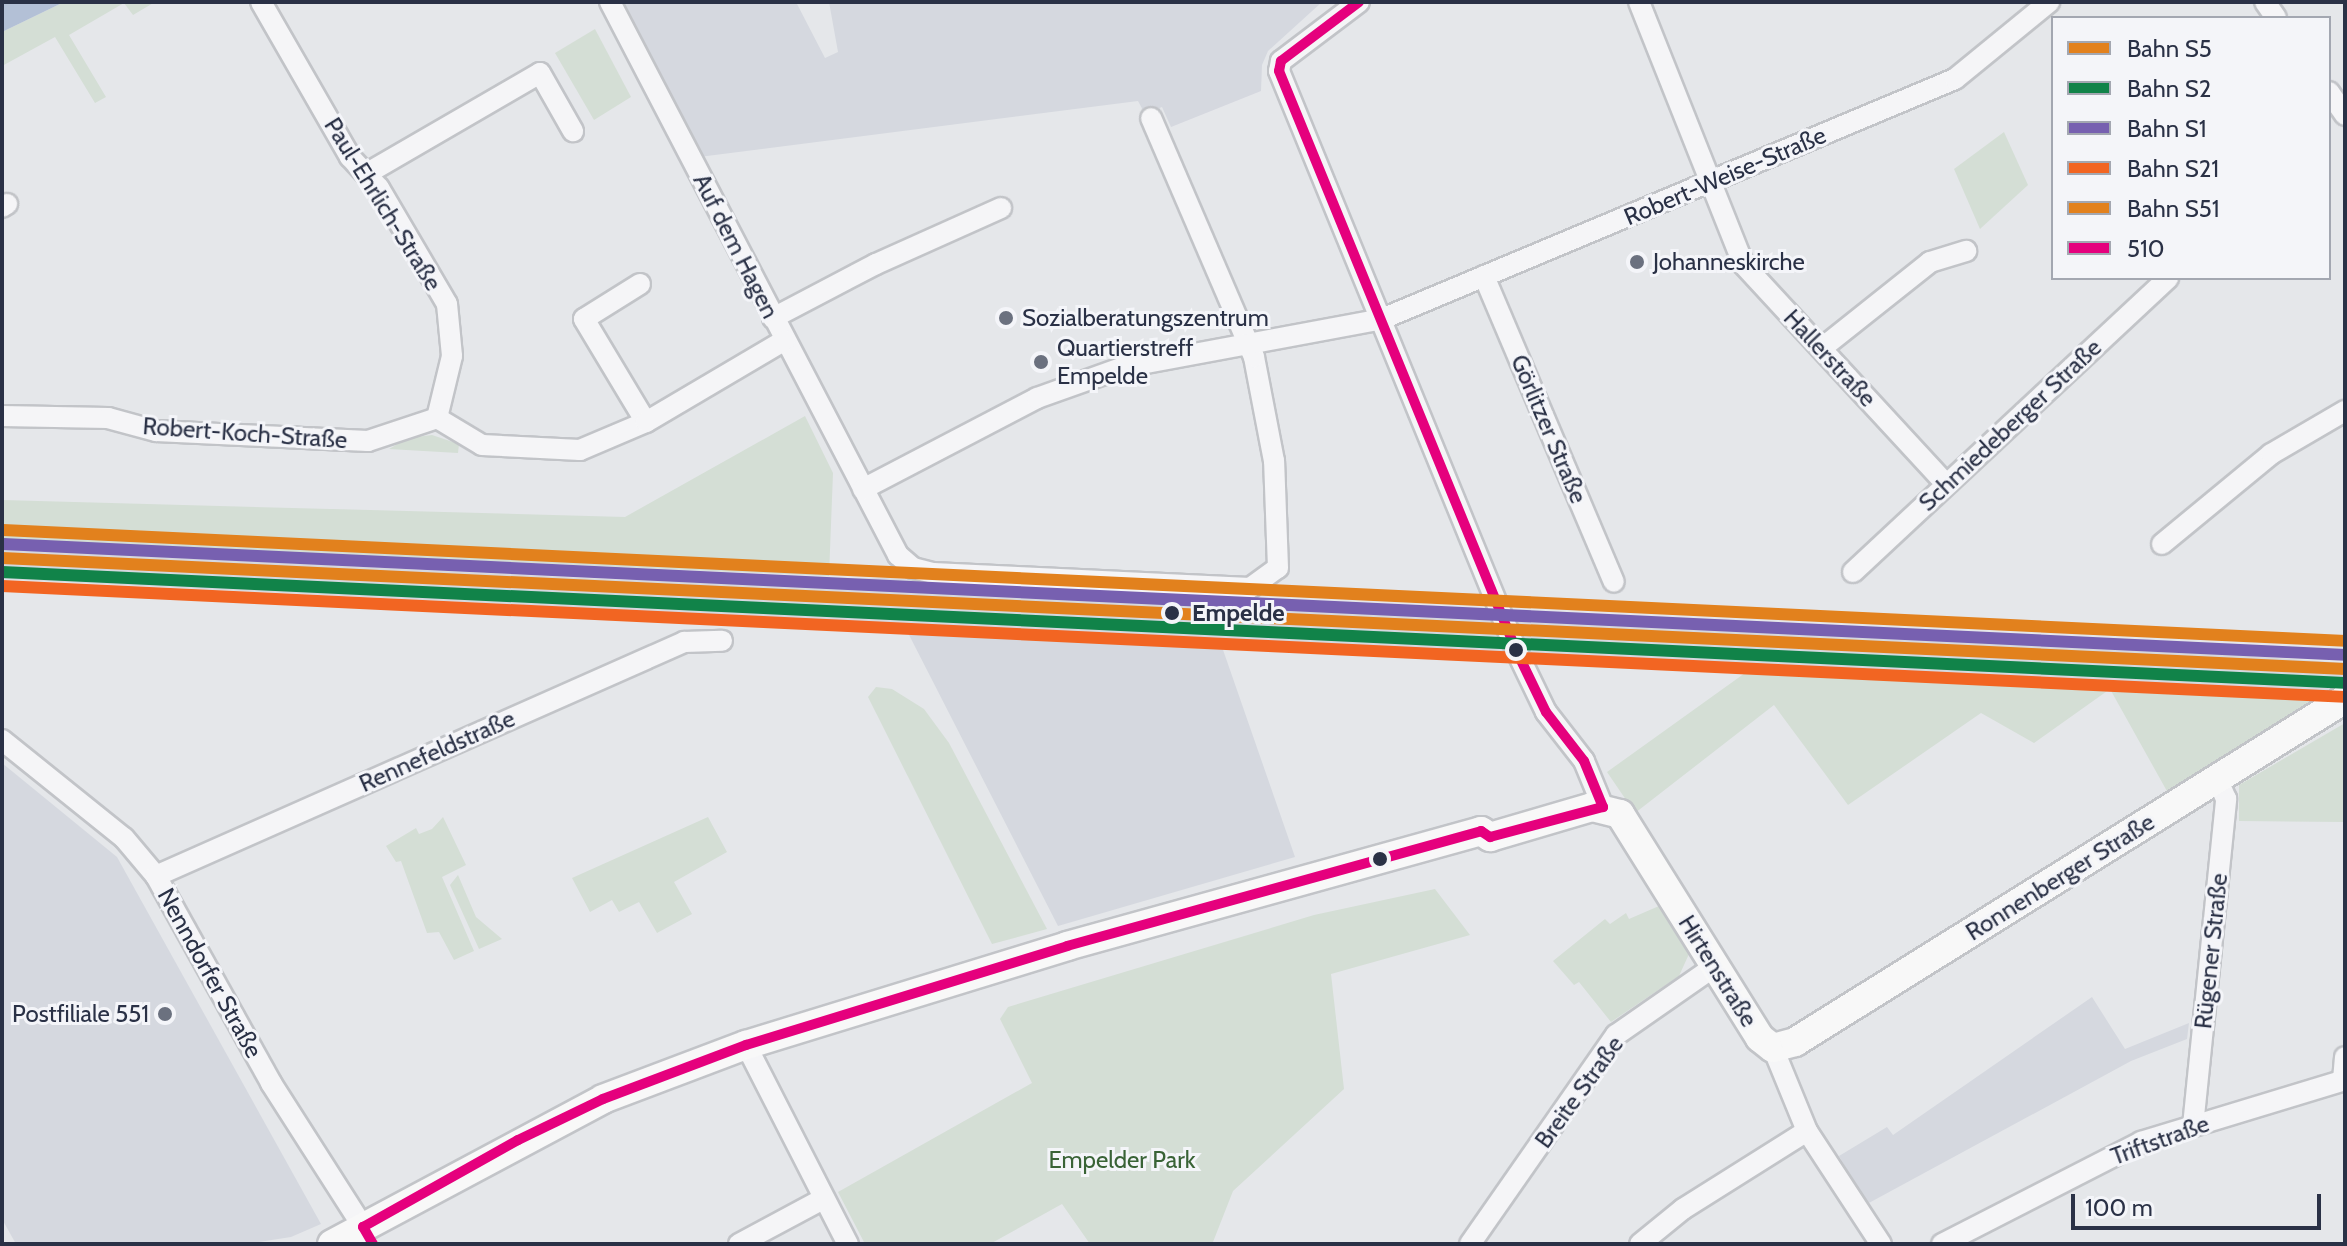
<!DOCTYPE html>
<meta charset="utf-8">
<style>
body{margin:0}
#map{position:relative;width:2347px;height:1246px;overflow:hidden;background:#e5e7ea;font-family:Cabin,sans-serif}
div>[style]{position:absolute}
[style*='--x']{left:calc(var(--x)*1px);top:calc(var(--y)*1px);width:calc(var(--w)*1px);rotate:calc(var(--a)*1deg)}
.built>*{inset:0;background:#d5d8df}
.green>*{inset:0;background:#d4ded5}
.water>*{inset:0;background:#b3c0d6}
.roads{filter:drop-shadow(2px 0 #c2c4c8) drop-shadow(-2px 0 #c2c4c8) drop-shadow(0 2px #c2c4c8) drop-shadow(0 -2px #c2c4c8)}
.street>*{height:20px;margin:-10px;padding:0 10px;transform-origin:10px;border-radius:10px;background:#f5f5f7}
.secondary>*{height:28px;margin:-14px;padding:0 14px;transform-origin:14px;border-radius:14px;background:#f8f8f8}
.bus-1>*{height:10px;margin:-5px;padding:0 5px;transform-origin:5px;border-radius:5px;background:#e5007d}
.rail-1>*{height:12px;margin:-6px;padding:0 6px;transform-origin:6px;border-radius:6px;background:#e2811d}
.rail-2>*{height:12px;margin:-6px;padding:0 6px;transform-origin:6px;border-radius:6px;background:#118349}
.rail-3>*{height:12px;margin:-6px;padding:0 6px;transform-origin:6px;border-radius:6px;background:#7760b0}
.rail-4>*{height:12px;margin:-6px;padding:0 6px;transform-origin:6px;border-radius:6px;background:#f26522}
.rail-5>*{height:12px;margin:-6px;padding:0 6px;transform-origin:6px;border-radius:6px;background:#e2811d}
.dots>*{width:22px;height:22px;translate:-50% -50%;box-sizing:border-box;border:4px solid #f4f5f9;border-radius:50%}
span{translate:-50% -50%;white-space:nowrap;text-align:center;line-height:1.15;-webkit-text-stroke:6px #f4f5f9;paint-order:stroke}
.street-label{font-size:24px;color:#2a3146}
.poi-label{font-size:24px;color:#2a3146}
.left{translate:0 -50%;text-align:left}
.right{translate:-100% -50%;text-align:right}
.stop-label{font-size:24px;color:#2a3146;font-weight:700}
.park-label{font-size:24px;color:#396336}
.frame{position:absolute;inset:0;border:4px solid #2a3146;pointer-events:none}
.legend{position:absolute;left:2051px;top:16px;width:280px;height:264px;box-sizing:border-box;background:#f4f5f9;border:2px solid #a3a7b1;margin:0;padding:10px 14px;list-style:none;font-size:24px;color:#2a3146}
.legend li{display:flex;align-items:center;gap:16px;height:40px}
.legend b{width:40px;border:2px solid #a3a7b1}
.scale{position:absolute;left:2071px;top:1194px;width:250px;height:36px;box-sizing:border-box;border:4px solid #2a3146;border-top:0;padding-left:10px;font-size:24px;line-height:28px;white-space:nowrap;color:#2a3146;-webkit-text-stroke:6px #f4f5f9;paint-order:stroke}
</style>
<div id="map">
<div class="built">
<i style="clip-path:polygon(619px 2px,796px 2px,825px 58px,838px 52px,829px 2px,1322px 2px,1268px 51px,1262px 65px,1261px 91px,1171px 127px,1162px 107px,1145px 114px,1138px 101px,699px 157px)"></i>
<i style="clip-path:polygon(2px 549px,625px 580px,884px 578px,1528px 617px,1946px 634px,2345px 663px,2345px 690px,2338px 695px,1221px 644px,1295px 857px,1058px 926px,907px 631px,625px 610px,2px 579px)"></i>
<i style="clip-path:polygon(2px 763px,117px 857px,321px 1224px,291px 1237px,253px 1243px,16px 1244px,2px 1219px)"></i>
<i style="clip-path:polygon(2092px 997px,2125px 1049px,2189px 1023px,2187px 1039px,2131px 1061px,1867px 1204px,1839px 1156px,1887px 1127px,1893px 1135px)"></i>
</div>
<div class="green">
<i style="clip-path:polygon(64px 2px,155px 2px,133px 15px,124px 3px,69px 35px,106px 97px,95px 103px,55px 37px,2px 66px,2px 32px)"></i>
<i style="clip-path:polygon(595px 29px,631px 97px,594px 120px,555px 53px)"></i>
<i style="clip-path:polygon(2004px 132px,2028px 185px,1980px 229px,1954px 169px)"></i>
<i style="clip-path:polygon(805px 416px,833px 473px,829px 576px,2px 540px,2px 500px,625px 517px)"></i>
<i style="clip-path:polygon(432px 435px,459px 444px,458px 453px,389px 449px,408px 438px)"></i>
<i style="clip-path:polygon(1752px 668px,2106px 682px,2338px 695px,2168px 793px,2110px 689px,2034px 743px,1981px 713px,1848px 805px,1774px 705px,1635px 813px,1607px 772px)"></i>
<i style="clip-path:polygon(876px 687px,892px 689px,924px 709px,949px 743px,1047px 929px,992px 944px,868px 697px)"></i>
<i style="clip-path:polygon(2345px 723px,2345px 822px,2239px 821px,2239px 785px)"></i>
<i style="clip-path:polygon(443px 817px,466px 865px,442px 877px,474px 951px,454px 960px,439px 932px,427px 933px,401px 861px,396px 862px,386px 846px,416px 828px,419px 834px,432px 829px)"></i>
<i style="clip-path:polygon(708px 817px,727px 852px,674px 882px,692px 914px,657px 933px,639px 902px,619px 912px,612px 900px,590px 912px,572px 878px)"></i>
<i style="clip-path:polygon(458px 875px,476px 917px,502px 939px,479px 949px,450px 885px)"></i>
<i style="clip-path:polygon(1435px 889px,1470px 935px,1331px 974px,1344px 1089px,1233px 1191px,1213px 1242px,1090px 1244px,1062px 1204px,990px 1244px,865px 1244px,838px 1192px,1032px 1083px,1000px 1019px,1008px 1007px,1314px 915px)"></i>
<i style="clip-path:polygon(1659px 906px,1689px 954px,1679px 976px,1611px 1022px,1579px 982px,1574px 985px,1553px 961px,1605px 919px,1610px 924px,1626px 913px,1629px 919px)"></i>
</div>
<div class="water">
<i style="clip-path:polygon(2px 2px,64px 2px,2px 32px)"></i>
</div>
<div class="roads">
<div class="street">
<i style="--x:261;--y:2;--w:179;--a:60.1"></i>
<i style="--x:350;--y:157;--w:42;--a:46.9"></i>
<i style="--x:379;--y:188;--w:134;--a:59.6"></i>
<i style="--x:447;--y:304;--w:52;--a:84.5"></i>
<i style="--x:452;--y:356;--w:64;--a:103.6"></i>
<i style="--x:610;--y:2;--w:624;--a:62.49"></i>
<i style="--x:898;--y:555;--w:20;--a:41"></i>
<i style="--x:913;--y:568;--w:21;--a:14"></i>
<i style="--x:933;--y:573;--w:317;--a:2.7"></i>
<i style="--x:1250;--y:588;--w:34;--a:-36"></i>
<i style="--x:1278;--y:568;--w:107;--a:-92.1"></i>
<i style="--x:1274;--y:461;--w:106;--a:-100.9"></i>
<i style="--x:1254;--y:357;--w:260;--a:-113.3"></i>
<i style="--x:1359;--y:2;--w:98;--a:142.9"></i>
<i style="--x:1281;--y:61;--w:10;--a:101"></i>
<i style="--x:1279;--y:71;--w:626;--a:67.74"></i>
<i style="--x:1516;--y:650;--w:69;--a:64.2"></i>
<i style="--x:1546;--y:712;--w:62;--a:52.2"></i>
<i style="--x:1584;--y:761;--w:50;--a:67.6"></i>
<i style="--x:1639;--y:2;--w:282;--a:68.3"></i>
<i style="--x:1743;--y:264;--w:299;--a:47.3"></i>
<i style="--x:2265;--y:2;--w:19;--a:55"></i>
<i style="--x:2329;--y:92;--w:28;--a:55"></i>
<i style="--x:366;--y:174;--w:201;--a:-30.1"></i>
<i style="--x:540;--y:73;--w:67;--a:60.4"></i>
<i style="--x:2;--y:207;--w:6;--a:-31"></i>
<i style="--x:1484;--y:276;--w:332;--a:67"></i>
<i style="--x:640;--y:284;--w:66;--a:148"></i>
<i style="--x:584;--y:319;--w:120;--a:59"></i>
<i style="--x:773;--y:318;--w:116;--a:-27.7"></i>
<i style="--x:876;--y:264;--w:137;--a:-24.1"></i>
<i style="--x:1822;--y:348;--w:138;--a:-38.5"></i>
<i style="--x:1930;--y:262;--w:38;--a:-17"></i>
<i style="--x:2;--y:416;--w:106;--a:1.1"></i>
<i style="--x:108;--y:418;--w:50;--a:15.2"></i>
<i style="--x:156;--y:431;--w:212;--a:2.7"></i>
<i style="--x:368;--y:441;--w:73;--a:-18.4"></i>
<i style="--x:437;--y:418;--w:52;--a:31"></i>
<i style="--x:482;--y:445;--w:98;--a:2.9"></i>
<i style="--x:580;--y:450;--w:72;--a:-23"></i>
<i style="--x:646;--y:422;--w:161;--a:-30.5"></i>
<i style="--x:863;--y:489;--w:196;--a:-27.6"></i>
<i style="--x:1037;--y:398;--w:92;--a:-19.6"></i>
<i style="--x:1124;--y:367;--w:262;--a:-10.5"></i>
<i style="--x:1382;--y:319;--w:621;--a:-22.73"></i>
<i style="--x:1955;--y:79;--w:122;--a:-39.3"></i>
<i style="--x:2162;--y:544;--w:141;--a:-39.5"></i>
<i style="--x:2271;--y:454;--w:86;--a:-30.2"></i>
<i style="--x:1853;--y:572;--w:431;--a:-43"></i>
<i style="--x:2;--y:740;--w:156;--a:38.8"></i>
<i style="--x:124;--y:838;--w:50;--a:49.9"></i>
<i style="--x:156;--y:876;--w:237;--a:60.9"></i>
<i style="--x:271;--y:1083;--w:171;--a:57.4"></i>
<i style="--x:156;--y:876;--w:578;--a:-23.9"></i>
<i style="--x:684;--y:642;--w:38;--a:-2"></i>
<i style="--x:746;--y:1045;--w:224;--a:62.9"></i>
<i style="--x:1773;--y:1048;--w:90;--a:67.7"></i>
<i style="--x:1807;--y:1131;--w:135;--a:56.8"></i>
<i style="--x:2343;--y:1080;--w:23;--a:-85"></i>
<i style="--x:2193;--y:1126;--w:329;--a:-84.2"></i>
<i style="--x:2226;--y:799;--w:23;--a:-113"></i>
<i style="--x:739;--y:1244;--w:95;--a:-28.2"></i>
<i style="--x:1470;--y:1244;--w:255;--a:-55.1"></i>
<i style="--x:1616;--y:1035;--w:119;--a:-34.8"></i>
<i style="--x:1640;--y:1244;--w:55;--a:-39.1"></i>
<i style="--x:1683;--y:1209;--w:146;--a:-32.2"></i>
<i style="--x:1942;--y:1244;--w:224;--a:-27.1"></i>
<i style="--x:2141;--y:1142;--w:213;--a:-16.9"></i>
</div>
<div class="secondary">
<i style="--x:1490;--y:837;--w:106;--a:-16.4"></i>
<i style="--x:1592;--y:807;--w:29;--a:14"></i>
<i style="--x:1620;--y:814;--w:264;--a:58"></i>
<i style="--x:1760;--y:1038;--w:16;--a:38"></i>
<i style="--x:1773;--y:1048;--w:23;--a:-15"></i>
<i style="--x:1795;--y:1042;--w:648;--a:-31.95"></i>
<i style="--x:332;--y:1244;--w:307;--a:-28.1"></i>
<i style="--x:603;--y:1099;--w:153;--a:-20.7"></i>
<i style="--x:746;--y:1045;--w:336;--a:-17.1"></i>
<i style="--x:1067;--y:946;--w:430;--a:-15.5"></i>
<i style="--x:1481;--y:831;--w:11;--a:34"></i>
</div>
</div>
<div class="bus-1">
<i style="--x:1359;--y:2;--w:98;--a:142.9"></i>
<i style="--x:1281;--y:61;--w:10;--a:101"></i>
<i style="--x:1279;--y:71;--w:626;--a:67.74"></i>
<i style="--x:1516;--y:650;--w:69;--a:64.2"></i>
<i style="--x:1546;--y:712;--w:62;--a:52.2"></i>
<i style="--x:1584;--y:761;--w:50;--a:67.6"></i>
<i style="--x:1490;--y:837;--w:117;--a:-14.9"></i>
<i style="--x:373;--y:1244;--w:20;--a:-120"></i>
<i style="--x:363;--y:1227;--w:178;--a:-29.3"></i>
<i style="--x:518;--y:1140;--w:94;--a:-25.8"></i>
<i style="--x:603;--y:1099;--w:153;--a:-20.7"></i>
<i style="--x:746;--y:1045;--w:336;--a:-17.1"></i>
<i style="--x:1067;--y:946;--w:430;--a:-15.5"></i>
<i style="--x:1481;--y:831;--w:11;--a:34"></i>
</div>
<div class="rail-1">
<i style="--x:2;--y:558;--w:2346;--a:2.71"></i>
</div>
<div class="rail-2">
<i style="--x:2;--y:572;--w:2345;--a:2.71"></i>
</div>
<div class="rail-3">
<i style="--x:3;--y:544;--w:2345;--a:2.71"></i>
</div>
<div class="rail-4">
<i style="--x:2;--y:586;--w:2345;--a:2.71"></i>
</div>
<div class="rail-5">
<i style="--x:3;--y:530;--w:2345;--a:2.71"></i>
</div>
<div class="dots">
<i style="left:1637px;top:262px;background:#6b717f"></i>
<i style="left:1006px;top:318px;background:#6b717f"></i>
<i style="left:1041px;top:362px;background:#6b717f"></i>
<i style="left:1172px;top:613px;background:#2a3146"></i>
<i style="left:1516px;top:650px;background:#2a3146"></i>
<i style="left:1380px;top:859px;background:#2a3146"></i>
<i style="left:165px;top:1014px;background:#6b717f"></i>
</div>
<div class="street-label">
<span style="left:1725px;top:176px;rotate:-23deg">Robert-Weise-Straße</span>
<span style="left:383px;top:204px;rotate:58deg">Paul-Ehrlich-Straße</span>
<span style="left:736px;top:246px;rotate:63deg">Auf dem Hagen</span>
<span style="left:1830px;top:358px;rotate:47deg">Hallerstraße</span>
<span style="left:2010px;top:425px;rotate:-43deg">Schmiedeberger Straße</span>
<span style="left:1549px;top:429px;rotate:67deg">Görlitzer Straße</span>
<span style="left:245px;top:433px;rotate:4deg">Robert-Koch-Straße</span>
<span style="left:437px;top:751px;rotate:-24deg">Rennefeldstraße</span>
<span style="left:2060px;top:877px;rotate:-32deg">Ronnenberger Straße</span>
<span style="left:2211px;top:951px;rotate:-84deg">Rügener Straße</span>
<span style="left:1718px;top:971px;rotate:58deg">Hirtenstraße</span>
<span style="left:210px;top:973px;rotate:61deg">Nenndorfer Straße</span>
<span style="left:1579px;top:1092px;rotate:-54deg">Breite Straße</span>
<span style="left:2160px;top:1140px;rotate:-20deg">Triftstraße</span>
</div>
<div class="poi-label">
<span class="left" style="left:1653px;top:262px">Johanneskirche</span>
<span class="left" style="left:1022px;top:318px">Sozialberatungszentrum</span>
<span class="left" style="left:1057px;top:362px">Quartierstreff<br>Empelde</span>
<span class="right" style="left:149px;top:1014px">Postfiliale 551</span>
</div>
<div class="stop-label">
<span class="left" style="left:1192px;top:613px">Empelde</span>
</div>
<div class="park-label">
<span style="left:1122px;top:1160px">Empelder Park</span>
</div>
<div class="frame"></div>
<ul class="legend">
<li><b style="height:10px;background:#e2811d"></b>Bahn S5</li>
<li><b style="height:10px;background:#118349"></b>Bahn S2</li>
<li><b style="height:10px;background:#7760b0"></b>Bahn S1</li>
<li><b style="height:10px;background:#f26522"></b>Bahn S21</li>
<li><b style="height:10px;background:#e2811d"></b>Bahn S51</li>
<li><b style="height:10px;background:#e5007d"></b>510</li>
</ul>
<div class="scale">100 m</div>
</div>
